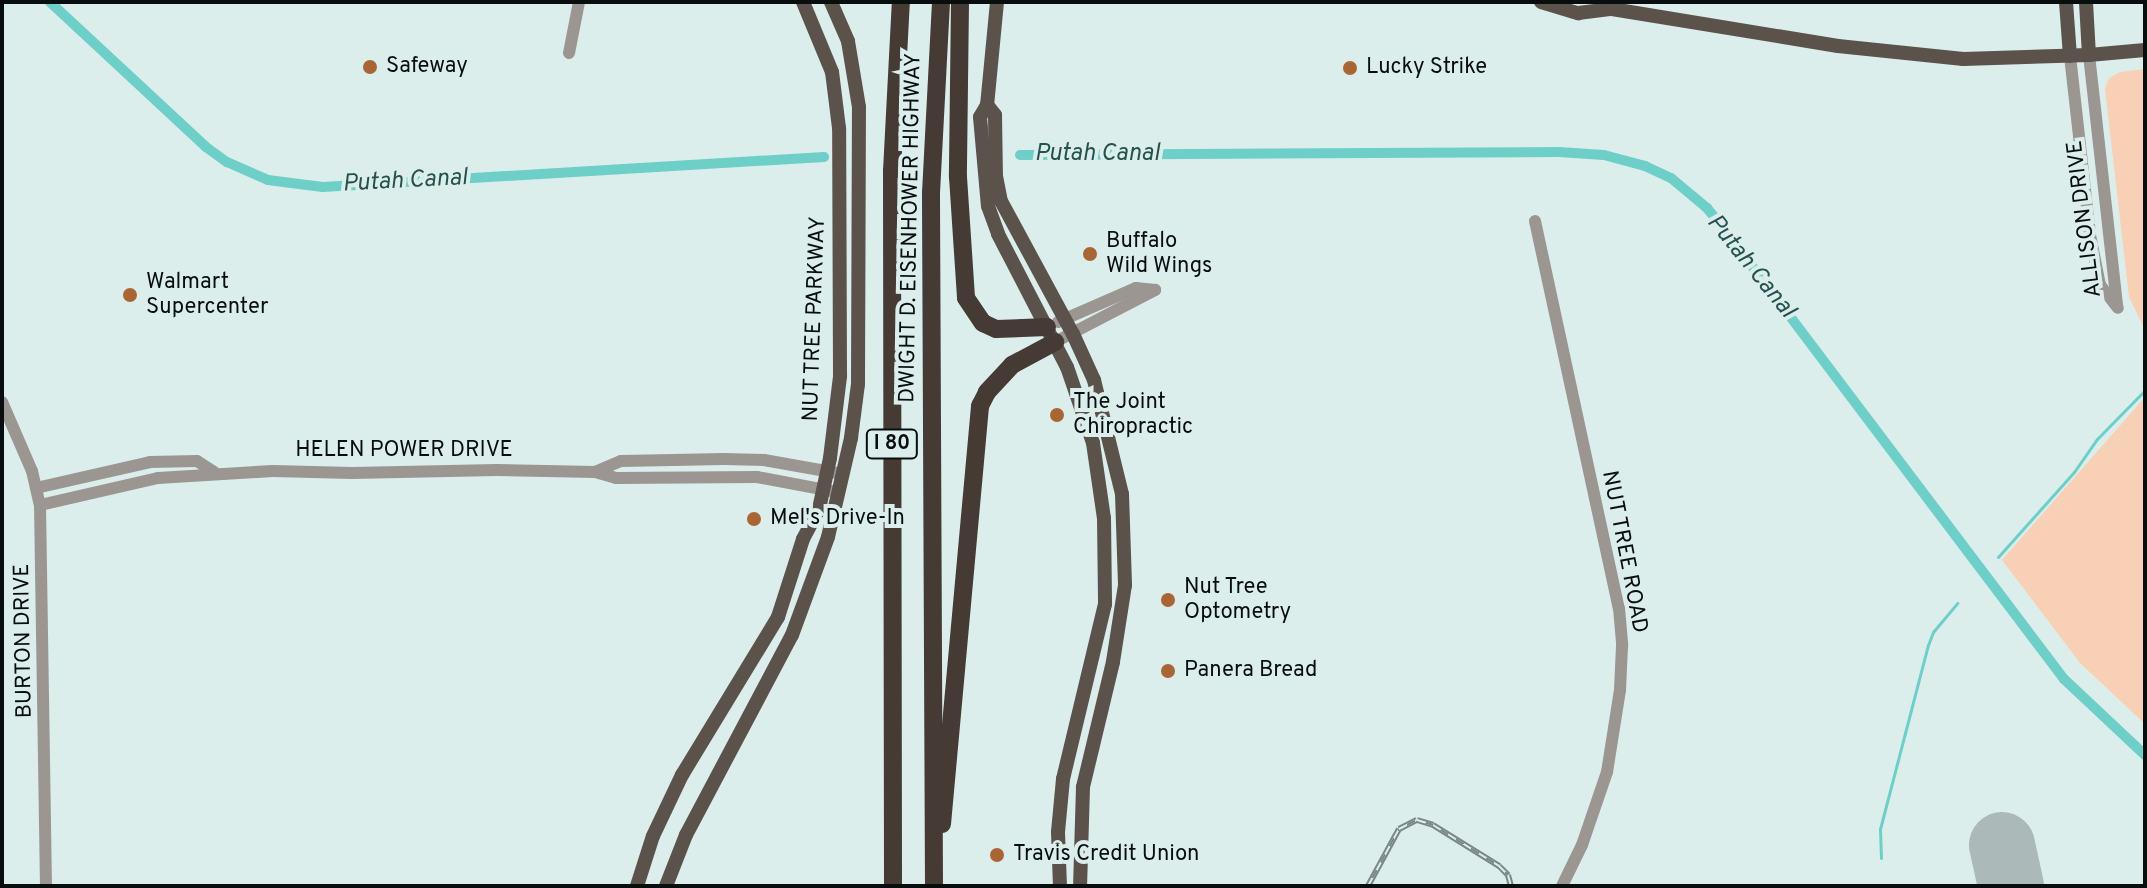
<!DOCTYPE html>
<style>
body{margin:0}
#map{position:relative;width:2147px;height:888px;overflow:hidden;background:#dceeec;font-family:Overpass,sans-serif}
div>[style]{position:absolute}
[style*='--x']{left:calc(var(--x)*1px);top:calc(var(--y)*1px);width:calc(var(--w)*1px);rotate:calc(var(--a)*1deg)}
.green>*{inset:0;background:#f7d0b5}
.stream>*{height:3px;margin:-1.5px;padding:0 1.5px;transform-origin:1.5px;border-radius:1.5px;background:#6ecfc8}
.canal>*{height:10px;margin:-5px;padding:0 5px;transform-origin:5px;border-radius:5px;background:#6ecfc8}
.runway>*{height:66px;margin:-33px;padding:0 33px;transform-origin:33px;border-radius:33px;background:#abbab9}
.minor>*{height:12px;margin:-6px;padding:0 6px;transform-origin:6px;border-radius:6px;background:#9b9692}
.major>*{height:14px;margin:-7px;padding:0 7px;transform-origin:7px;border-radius:7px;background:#5b524c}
.highway>*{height:18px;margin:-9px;padding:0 9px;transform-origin:9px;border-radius:9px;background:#453a34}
.rail>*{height:6px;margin-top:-3px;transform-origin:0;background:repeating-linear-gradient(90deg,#dceeec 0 9px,#7a8786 0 18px);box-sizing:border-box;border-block:2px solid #7a8786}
.dots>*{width:22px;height:22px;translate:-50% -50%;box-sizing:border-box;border:4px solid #dceeec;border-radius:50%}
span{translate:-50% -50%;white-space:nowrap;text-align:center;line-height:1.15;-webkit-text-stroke:8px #dceeec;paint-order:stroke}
.shield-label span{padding:2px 6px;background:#dceeec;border:2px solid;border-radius:6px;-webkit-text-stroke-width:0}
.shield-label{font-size:20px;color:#080e0e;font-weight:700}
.poi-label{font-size:22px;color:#080e0e}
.left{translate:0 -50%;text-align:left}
.street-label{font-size:22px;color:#080e0e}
.water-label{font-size:24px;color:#25514e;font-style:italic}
.frame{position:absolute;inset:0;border:4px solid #080e0e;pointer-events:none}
</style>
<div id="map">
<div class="green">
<i style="clip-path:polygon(2145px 69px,2145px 330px,2129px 297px,2105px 89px,2109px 78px,2120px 72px)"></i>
<i style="clip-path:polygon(2145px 397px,2145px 724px,2080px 663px,2002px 560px)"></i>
</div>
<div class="stream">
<i style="--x:1998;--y:557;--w:114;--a:-48.2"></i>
<i style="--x:2074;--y:472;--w:40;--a:-55.1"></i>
<i style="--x:2097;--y:439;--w:69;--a:-45.6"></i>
<i style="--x:1881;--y:858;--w:29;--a:-92"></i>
<i style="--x:1880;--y:829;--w:190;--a:-75.4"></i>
<i style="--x:1928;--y:645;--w:14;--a:-69"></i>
<i style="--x:1933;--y:632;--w:38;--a:-50"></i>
</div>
<div class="canal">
<i style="--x:50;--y:2;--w:213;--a:42.9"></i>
<i style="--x:206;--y:147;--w:26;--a:36"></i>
<i style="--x:227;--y:162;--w:45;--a:23.7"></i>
<i style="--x:268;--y:180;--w:55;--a:7.3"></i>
<i style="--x:323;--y:187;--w:502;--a:-3.43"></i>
<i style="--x:1020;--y:155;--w:539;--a:-0.32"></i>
<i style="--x:1559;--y:152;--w:45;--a:3.8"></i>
<i style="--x:1604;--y:155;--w:42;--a:15"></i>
<i style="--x:1645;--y:166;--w:29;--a:25"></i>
<i style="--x:1671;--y:178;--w:47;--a:39.8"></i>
<i style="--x:1707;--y:208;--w:32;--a:51"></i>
<i style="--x:1727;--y:233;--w:559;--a:52.93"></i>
<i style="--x:2064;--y:679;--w:111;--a:43.2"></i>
</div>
<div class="runway">
<i style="--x:2002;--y:845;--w:42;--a:77.6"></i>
</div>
<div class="minor">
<i style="--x:569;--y:53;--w:52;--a:-78.9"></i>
<i style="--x:2089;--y:55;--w:252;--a:83.6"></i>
<i style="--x:2070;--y:56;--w:180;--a:83.6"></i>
<i style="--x:2090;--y:235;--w:51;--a:78.7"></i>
<i style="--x:2100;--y:285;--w:29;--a:52"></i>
<i style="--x:1535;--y:221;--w:396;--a:77.8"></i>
<i style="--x:1619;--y:608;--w:38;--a:85"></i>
<i style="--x:1622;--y:646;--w:44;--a:92.6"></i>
<i style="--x:1620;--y:690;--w:83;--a:99"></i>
<i style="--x:1607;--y:772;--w:77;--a:108.9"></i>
<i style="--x:1582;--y:845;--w:46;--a:116"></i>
<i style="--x:1058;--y:322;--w:85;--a:-23.6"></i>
<i style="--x:1136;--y:288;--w:19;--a:6"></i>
<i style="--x:1055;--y:342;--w:113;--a:-27.5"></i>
<i style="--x:2;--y:402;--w:75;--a:66.5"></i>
<i style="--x:32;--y:471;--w:35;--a:77"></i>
<i style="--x:40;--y:505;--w:381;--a:89.1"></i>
<i style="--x:595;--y:472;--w:28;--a:-23"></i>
<i style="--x:621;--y:461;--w:103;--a:-1.1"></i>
<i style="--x:724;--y:459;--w:40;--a:1.4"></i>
<i style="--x:764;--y:460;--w:74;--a:10.1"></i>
<i style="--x:36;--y:488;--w:117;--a:-12.8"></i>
<i style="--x:150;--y:462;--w:47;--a:-1.2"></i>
<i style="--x:197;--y:461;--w:20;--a:33"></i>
<i style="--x:40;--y:505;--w:121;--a:-12.9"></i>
<i style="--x:158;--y:478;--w:115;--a:-3.5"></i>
<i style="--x:273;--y:471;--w:79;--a:1.5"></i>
<i style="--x:352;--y:473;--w:145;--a:-1.2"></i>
<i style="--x:497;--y:470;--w:98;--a:1.2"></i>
<i style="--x:595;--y:472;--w:22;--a:16"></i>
<i style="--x:616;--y:478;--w:141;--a:-0.4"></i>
<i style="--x:757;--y:477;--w:75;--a:10.7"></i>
</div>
<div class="major">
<i style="--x:997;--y:2;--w:103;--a:95.5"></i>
<i style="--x:987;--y:105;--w:14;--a:120"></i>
<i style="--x:980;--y:117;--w:89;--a:84.9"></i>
<i style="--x:988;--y:206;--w:30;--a:70"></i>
<i style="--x:998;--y:234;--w:150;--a:62.6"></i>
<i style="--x:1067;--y:367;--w:80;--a:71.1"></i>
<i style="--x:1093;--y:443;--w:76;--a:81.7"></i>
<i style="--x:1104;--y:518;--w:86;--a:89.3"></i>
<i style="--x:1105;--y:604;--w:180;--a:103.5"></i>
<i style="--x:1063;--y:779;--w:53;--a:95.4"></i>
<i style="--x:1058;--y:832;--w:54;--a:87.9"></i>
<i style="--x:1541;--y:2;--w:39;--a:17"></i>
<i style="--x:1578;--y:13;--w:34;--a:-7"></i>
<i style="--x:1612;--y:9;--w:229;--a:9.3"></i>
<i style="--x:1838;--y:46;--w:126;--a:5.9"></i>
<i style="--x:1963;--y:59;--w:126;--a:-1.8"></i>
<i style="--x:2089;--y:55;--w:56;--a:-5.1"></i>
<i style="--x:2066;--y:2;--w:54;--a:85.8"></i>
<i style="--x:2086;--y:2;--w:53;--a:86.8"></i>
<i style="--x:987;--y:105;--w:13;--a:51"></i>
<i style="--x:995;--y:115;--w:61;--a:89.1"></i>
<i style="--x:996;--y:176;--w:25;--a:79"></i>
<i style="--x:1001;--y:201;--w:151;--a:61.6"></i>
<i style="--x:1073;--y:334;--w:51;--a:65.5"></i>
<i style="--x:1094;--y:380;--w:117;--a:76.2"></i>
<i style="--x:1122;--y:494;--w:91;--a:88.1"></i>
<i style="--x:1125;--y:585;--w:78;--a:98.9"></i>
<i style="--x:1113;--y:662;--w:129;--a:103.5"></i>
<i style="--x:1083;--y:787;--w:99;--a:91.7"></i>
<i style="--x:637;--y:886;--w:52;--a:-72.3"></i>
<i style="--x:653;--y:836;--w:68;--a:-64.6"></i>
<i style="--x:682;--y:775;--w:185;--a:-58.7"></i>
<i style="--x:778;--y:617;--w:82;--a:-72.2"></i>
<i style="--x:803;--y:539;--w:34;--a:-62"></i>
<i style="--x:819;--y:509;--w:52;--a:-77.8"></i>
<i style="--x:830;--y:458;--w:83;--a:-83"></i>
<i style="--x:840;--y:376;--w:248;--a:-90.2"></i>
<i style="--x:839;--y:128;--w:56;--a:-97.1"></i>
<i style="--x:832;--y:72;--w:76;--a:-112.5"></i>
<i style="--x:666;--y:886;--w:55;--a:-68.6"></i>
<i style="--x:686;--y:835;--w:226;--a:-62.1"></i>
<i style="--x:792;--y:635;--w:104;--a:-69.8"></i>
<i style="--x:828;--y:537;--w:102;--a:-76.9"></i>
<i style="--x:851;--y:438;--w:54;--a:-82.6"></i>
<i style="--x:858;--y:384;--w:277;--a:-89.8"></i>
<i style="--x:859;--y:107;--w:67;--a:-99.5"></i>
<i style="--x:848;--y:41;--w:43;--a:-113.6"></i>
</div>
<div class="highway">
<i style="--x:960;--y:2;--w:175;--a:90.7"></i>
<i style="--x:958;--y:177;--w:121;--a:86.2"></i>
<i style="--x:966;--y:298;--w:30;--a:56"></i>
<i style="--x:983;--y:323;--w:14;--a:25"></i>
<i style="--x:996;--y:329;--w:51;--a:-2.2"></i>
<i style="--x:942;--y:824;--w:420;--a:-84.8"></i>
<i style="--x:980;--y:406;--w:16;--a:-63"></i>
<i style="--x:987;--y:392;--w:37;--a:-47"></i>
<i style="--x:1012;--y:365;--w:49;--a:-28.1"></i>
<i style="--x:893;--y:886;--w:715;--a:-90.08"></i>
<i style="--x:892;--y:171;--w:169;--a:-87"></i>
<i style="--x:934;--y:886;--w:693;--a:-90.25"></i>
<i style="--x:931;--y:193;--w:191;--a:-87"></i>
</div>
<div class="rail">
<i style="--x:1368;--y:886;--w:65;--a:-61.5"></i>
<i style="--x:1399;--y:829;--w:20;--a:-27"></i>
<i style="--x:1417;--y:820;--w:17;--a:17"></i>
<i style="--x:1433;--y:825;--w:78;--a:31.8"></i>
<i style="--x:1499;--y:866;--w:13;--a:45"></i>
<i style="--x:1508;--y:875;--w:11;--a:75"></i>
</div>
<div class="dots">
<i style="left:370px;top:67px;background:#a96634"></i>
<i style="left:1350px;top:68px;background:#a96634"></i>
<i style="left:1090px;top:254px;background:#a96634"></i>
<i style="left:130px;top:295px;background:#a96634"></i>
<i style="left:1057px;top:415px;background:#a96634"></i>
<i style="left:754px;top:519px;background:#a96634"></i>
<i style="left:1168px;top:600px;background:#a96634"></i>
<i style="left:1168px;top:671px;background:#a96634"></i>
<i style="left:997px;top:855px;background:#a96634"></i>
</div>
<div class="shield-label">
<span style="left:892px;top:444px">I 80</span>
</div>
<div class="poi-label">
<span class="left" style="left:386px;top:67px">Safeway</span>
<span class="left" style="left:1366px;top:68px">Lucky Strike</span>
<span class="left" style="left:1106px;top:254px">Buffalo<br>Wild Wings</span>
<span class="left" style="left:146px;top:295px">Walmart<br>Supercenter</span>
<span class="left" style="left:1073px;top:415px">The Joint<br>Chiropractic</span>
<span class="left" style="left:770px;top:519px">Mel's Drive-In</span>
<span class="left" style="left:1184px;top:600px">Nut Tree<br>Optometry</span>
<span class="left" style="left:1184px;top:671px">Panera Bread</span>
<span class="left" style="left:1013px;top:855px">Travis Credit Union</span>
</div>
<div class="street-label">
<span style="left:2085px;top:219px;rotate:-97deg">ALLISON DRIVE</span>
<span style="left:911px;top:228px;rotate:-89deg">DWIGHT D. EISENHOWER HIGHWAY</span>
<span style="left:815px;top:319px;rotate:-88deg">NUT TREE PARKWAY</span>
<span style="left:404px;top:451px">HELEN POWER DRIVE</span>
<span style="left:1624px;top:552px;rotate:79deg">NUT TREE ROAD</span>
<span style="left:24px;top:641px;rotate:-91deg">BURTON DRIVE</span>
</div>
<div class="water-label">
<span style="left:1097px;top:155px">Putah Canal</span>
<span style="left:405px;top:182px;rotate:-3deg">Putah Canal</span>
<span style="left:1750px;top:267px;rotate:51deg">Putah Canal</span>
</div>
<div class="frame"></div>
</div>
